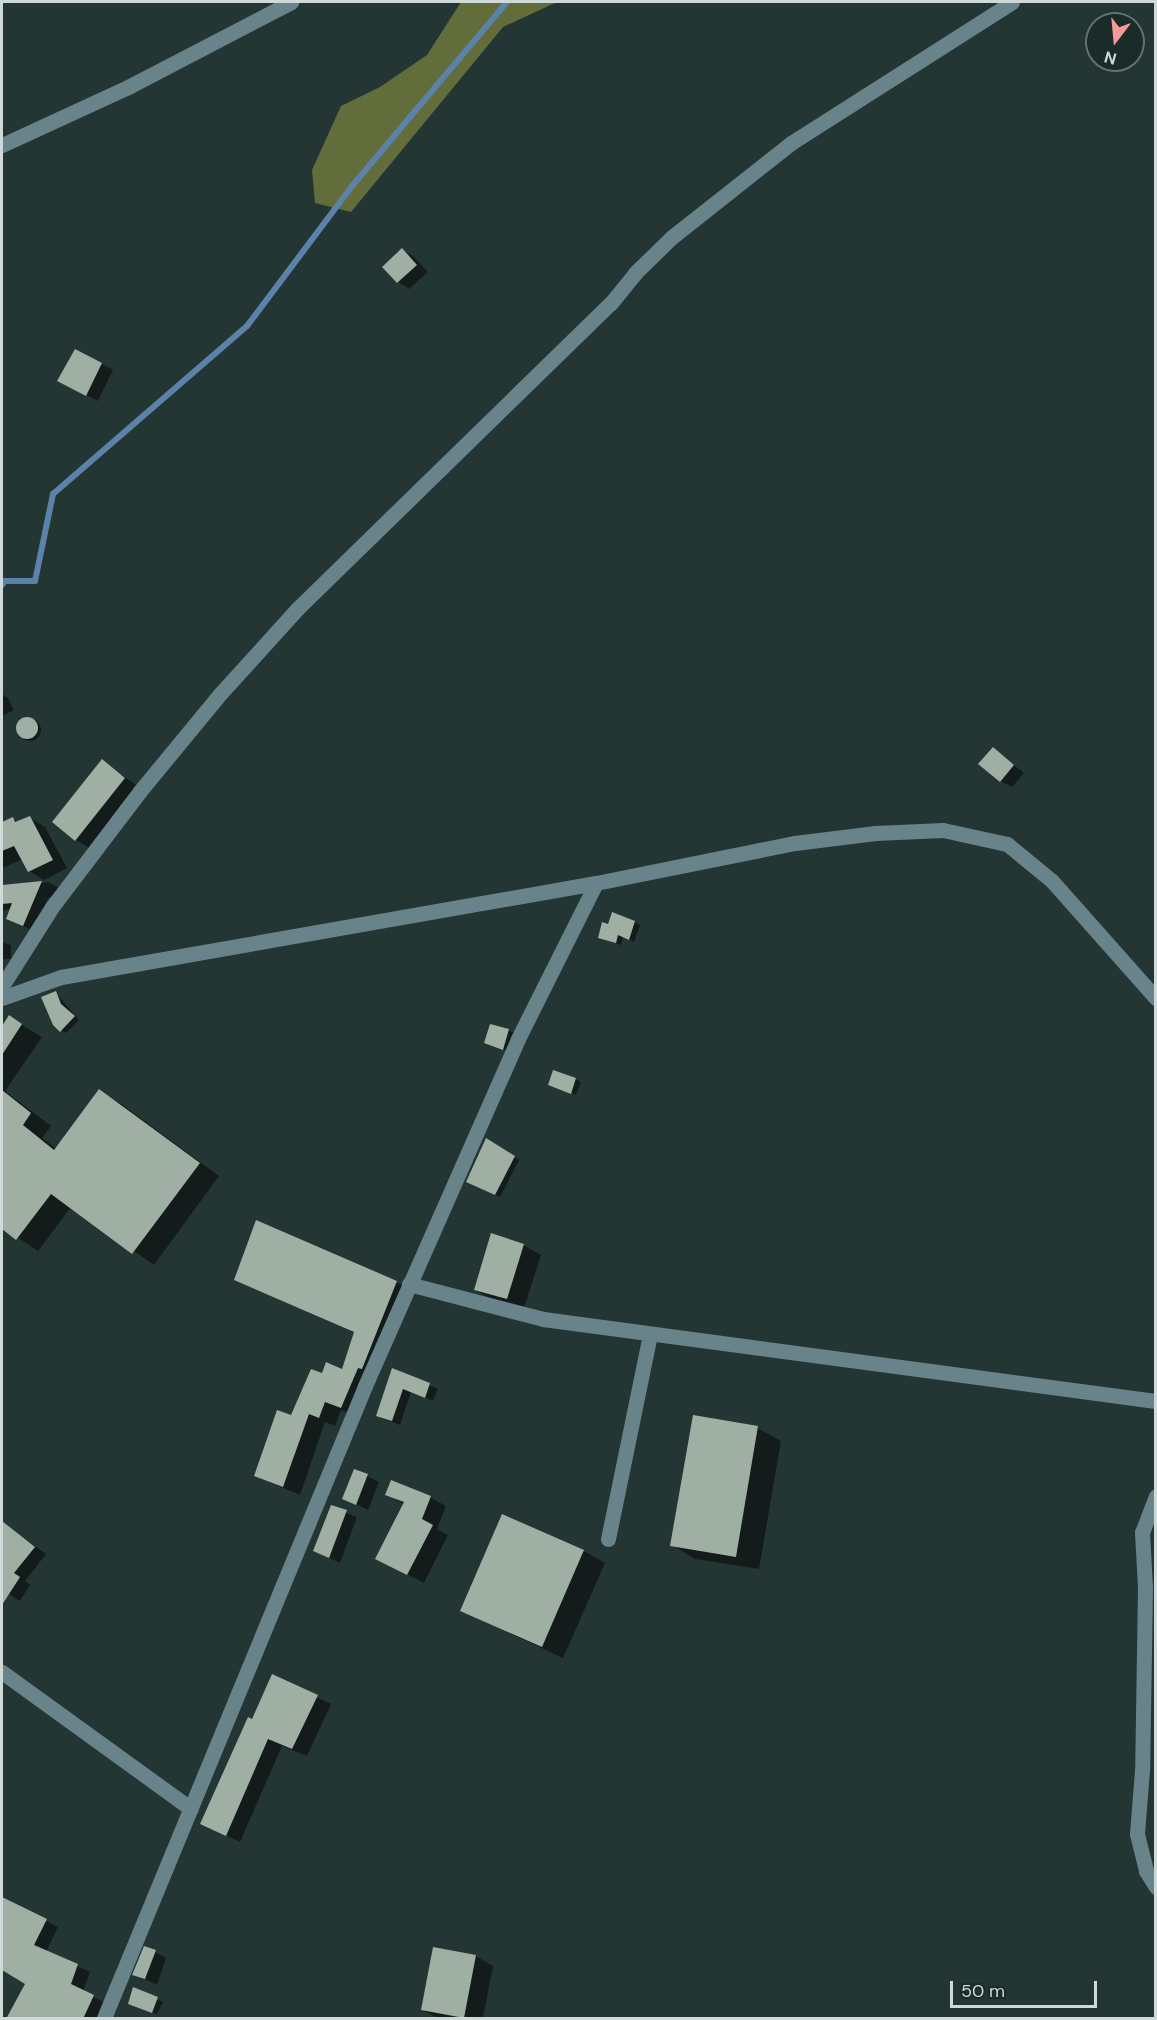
<!DOCTYPE html>
<style>
body{margin:0}
#map{position:relative;width:1157px;height:2020px;overflow:hidden;background:#243633;font-family:"DM Sans",sans-serif}
div>[style]{position:absolute}
[style*='--x']{left:calc(var(--x)*1px);top:calc(var(--y)*1px);width:calc(var(--w)*1px);rotate:calc(var(--a)*1deg)}
.forest>*{inset:0;background:#626d3b}
.shadow>*{inset:0;background:#0007}
.round{border-radius:50%}
.stream>*{height:6px;margin:-3px;padding:0 3px;transform-origin:3px;border-radius:3px;background:#5b82a9}
.building>*{inset:0;background:#a0afa3}
.minor>*{height:15px;margin:-7.5px;padding:0 7.5px;transform-origin:7.5px;border-radius:7.5px;background:#68838a}
span{translate:-50% -50%;white-space:nowrap;text-align:center;line-height:1.15;-webkit-text-stroke:6px #1a2c29;paint-order:stroke}
.frame{position:absolute;inset:0;border:3px solid #cfdad8;pointer-events:none}
.north{position:absolute;left:1085px;top:12px;width:60px;height:60px;box-sizing:border-box;background:#1a2c29;border:2px solid #62726f;border-radius:50%;rotate:196deg;font-size:16px;font-weight:700;line-height:24px;text-align:center;color:#cfdad8}
.north::after{content:'';display:block;margin:auto;width:21px;height:27px;background:#f59b97;clip-path:polygon(50% 0,100% 100%,50% 72%,0 100%)}
.scale{position:absolute;left:950px;top:1981px;width:147px;height:27px;box-sizing:border-box;border:3px solid #cfdad8;border-top:0;padding-left:8px;font-size:18px;line-height:21px;white-space:nowrap;color:#cfdad8;-webkit-text-stroke:4px #1a2c29;paint-order:stroke}
</style>
<div id="map">
<div class="forest">
<i style="clip-path:polygon(461px 2px,557px 2px,503px 27px,351px 212px,315px 203px,312px 170px,341px 106px,380px 87px,427px 55px)"></i>
</div>
<div class="shadow">
<i style="clip-path:polygon(403px 250px,414px 257px,428px 272px,409px 289px,398px 282px)"></i>
<i style="clip-path:polygon(102px 364px,113px 370px,98px 401px,70px 387px)"></i>
<i style="clip-path:polygon(2px 694px,8px 698px,14px 710px,2px 716px)"></i>
<i class="round" style="left:19px;top:719px;width:22px;height:22px"></i>
<i style="clip-path:polygon(993px 749px,1024px 773px,1012px 787px,1000px 781px)"></i>
<i style="clip-path:polygon(102px 761px,142px 789px,93px 850px,76px 840px)"></i>
<i style="clip-path:polygon(30px 818px,45px 827px,67px 868px,44px 880px,29px 871px,23px 859px,2px 868px,2px 824px,13px 819px,19px 823px)"></i>
<i style="clip-path:polygon(48px 882px,59px 888px,60px 895px,48px 898px,34px 931px,18px 924px,12px 908px,2px 911px,2px 887px)"></i>
<i style="clip-path:polygon(634px 922px,640px 925px,634px 942px,623px 937px,621px 945px,599px 937px,609px 925px)"></i>
<i style="clip-path:polygon(2px 942px,11px 945px,11px 959px,2px 959px)"></i>
<i style="clip-path:polygon(55px 992px,79px 1020px,66px 1033px,61px 1030px)"></i>
<i style="clip-path:polygon(9px 1017px,42px 1037px,5px 1091px,51px 1126px,42px 1138px,57px 1149px,100px 1091px,120px 1103px,219px 1176px,154px 1265px,71px 1207px,38px 1251px,2px 1227px,2px 1188px,16px 1169px,2px 1158px,2px 1029px)"></i>
<i style="clip-path:polygon(492px 1025px,514px 1033px,508px 1051px,491px 1045px)"></i>
<i style="clip-path:polygon(575px 1079px,581px 1082px,576px 1095px,549px 1085px)"></i>
<i style="clip-path:polygon(487px 1140px,519px 1160px,500px 1197px,473px 1184px)"></i>
<i style="clip-path:polygon(523px 1245px,541px 1255px,524px 1308px,493px 1300px,475px 1290px)"></i>
<i style="clip-path:polygon(236px 1279px,396px 1282px,412px 1291px,378px 1377px,374px 1375px,357px 1416px,341px 1410px,335px 1426px,325px 1422px,300px 1495px,255px 1476px,323px 1375px,343px 1371px,355px 1333px)"></i>
<i style="clip-path:polygon(393px 1370px,438px 1389px,433px 1401px,411px 1392px,400px 1425px,378px 1416px)"></i>
<i style="clip-path:polygon(757px 1428px,781px 1441px,759px 1569px,695px 1559px,672px 1545px)"></i>
<i style="clip-path:polygon(355px 1470px,379px 1482px,368px 1510px,344px 1498px)"></i>
<i style="clip-path:polygon(387px 1494px,430px 1497px,446px 1506px,437px 1529px,448px 1535px,424px 1583px,377px 1559px,404px 1504px)"></i>
<i style="clip-path:polygon(332px 1507px,357px 1517px,340px 1563px,315px 1551px)"></i>
<i style="clip-path:polygon(503px 1516px,584px 1551px,605px 1563px,563px 1658px,462px 1611px)"></i>
<i style="clip-path:polygon(2px 1523px,46px 1554px,25px 1581px,30px 1585px,20px 1601px,2px 1590px,2px 1550px,6px 1542px,2px 1539px)"></i>
<i style="clip-path:polygon(273px 1676px,331px 1704px,307px 1756px,282px 1746px,240px 1842px,202px 1824px)"></i>
<i style="clip-path:polygon(2px 1897px,58px 1927px,46px 1952px,90px 1972px,83px 1992px,106px 2003px,99px 2018px,2px 2018px,2px 2016px,7px 2018px,27px 1983px,2px 1968px,2px 1929px,6px 1922px,2px 1919px)"></i>
<i style="clip-path:polygon(155px 1952px,166px 1958px,157px 1985px,134px 1974px)"></i>
<i style="clip-path:polygon(476px 1956px,493px 1966px,483px 2018px,438px 2018px,422px 2010px)"></i>
<i style="clip-path:polygon(134px 1989px,163px 2002px,157px 2014px,134px 2006px)"></i>
</div>
<div class="stream">
<i style="--x:2;--y:585;--w:5;--a:-53"></i>
<i style="--x:5;--y:581;--w:30;--a:0"></i>
<i style="--x:35;--y:581;--w:89;--a:-78.3"></i>
<i style="--x:53;--y:494;--w:257;--a:-40.9"></i>
<i style="--x:247;--y:326;--w:175;--a:-53.1"></i>
<i style="--x:352;--y:186;--w:241;--a:-49.9"></i>
</div>
<div class="building">
<i style="clip-path:polygon(402px 248px,417px 265px,397px 283px,382px 267px)"></i>
<i style="clip-path:polygon(75px 349px,102px 363px,86px 396px,57px 381px)"></i>
<i class="round" style="left:16px;top:717px;width:22px;height:22px"></i>
<i style="clip-path:polygon(993px 747px,1014px 765px,1000px 782px,978px 764px)"></i>
<i style="clip-path:polygon(102px 759px,125px 778px,75px 841px,52px 822px)"></i>
<i style="clip-path:polygon(30px 816px,53px 860px,28px 872px,14px 846px,2px 851px,2px 822px,13px 817px,15px 822px)"></i>
<i style="clip-path:polygon(42px 881px,23px 926px,6px 919px,12px 903px,2px 904px,2px 885px)"></i>
<i style="clip-path:polygon(612px 912px,635px 921px,629px 940px,618px 935px,616px 943px,598px 938px,602px 922px,608px 924px)"></i>
<i style="clip-path:polygon(56px 991px,61px 1004px,75px 1016px,60px 1032px,53px 1025px,41px 997px)"></i>
<i style="clip-path:polygon(9px 1015px,22px 1024px,2px 1055px,2px 1026px)"></i>
<i style="clip-path:polygon(490px 1024px,509px 1029px,503px 1050px,484px 1043px)"></i>
<i style="clip-path:polygon(553px 1070px,576px 1078px,571px 1094px,548px 1085px)"></i>
<i style="clip-path:polygon(99px 1089px,200px 1163px,132px 1254px,51px 1194px,16px 1240px,2px 1229px,2px 1090px,31px 1113px,23px 1125px,54px 1150px)"></i>
<i style="clip-path:polygon(486px 1138px,515px 1156px,495px 1195px,466px 1182px)"></i>
<i style="clip-path:polygon(256px 1220px,397px 1281px,362px 1369px,358px 1368px,341px 1408px,325px 1402px,319px 1418px,309px 1414px,283px 1487px,254px 1476px,277px 1410px,291px 1415px,311px 1369px,322px 1373px,326px 1362px,342px 1369px,354px 1332px,234px 1280px)"></i>
<i style="clip-path:polygon(491px 1233px,524px 1244px,507px 1299px,474px 1290px)"></i>
<i style="clip-path:polygon(392px 1368px,430px 1383px,425px 1398px,403px 1389px,392px 1421px,376px 1416px)"></i>
<i style="clip-path:polygon(693px 1415px,758px 1426px,736px 1557px,670px 1546px)"></i>
<i style="clip-path:polygon(354px 1469px,368px 1474px,356px 1505px,342px 1499px)"></i>
<i style="clip-path:polygon(391px 1480px,431px 1496px,422px 1519px,433px 1525px,407px 1575px,375px 1559px,404px 1502px,385px 1495px)"></i>
<i style="clip-path:polygon(331px 1505px,347px 1510px,329px 1558px,313px 1551px)"></i>
<i style="clip-path:polygon(502px 1514px,584px 1550px,542px 1647px,460px 1611px)"></i>
<i style="clip-path:polygon(2px 1521px,35px 1547px,14px 1573px,20px 1577px,2px 1605px)"></i>
<i style="clip-path:polygon(272px 1674px,318px 1695px,292px 1749px,268px 1739px,226px 1836px,200px 1824px,248px 1717px,252px 1719px)"></i>
<i style="clip-path:polygon(2px 1897px,47px 1919px,34px 1945px,78px 1964px,71px 1984px,94px 1995px,83px 2019px,6px 2019px,25px 1984px,2px 1970px)"></i>
<i style="clip-path:polygon(144px 1946px,156px 1950px,145px 1979px,132px 1975px)"></i>
<i style="clip-path:polygon(433px 1947px,476px 1955px,464px 2018px,421px 2010px)"></i>
<i style="clip-path:polygon(133px 1987px,158px 1997px,152px 2013px,128px 2004px)"></i>
</div>
<div class="minor">
<i style="--x:2;--y:145;--w:139;--a:-24.7"></i>
<i style="--x:128;--y:87;--w:184;--a:-27.5"></i>
<i style="--x:596;--y:883;--w:203;--a:-11.4"></i>
<i style="--x:795;--y:843;--w:81;--a:-7.1"></i>
<i style="--x:875;--y:833;--w:68;--a:-2.5"></i>
<i style="--x:943;--y:830;--w:66;--a:12.3"></i>
<i style="--x:1007;--y:844;--w:58;--a:39.4"></i>
<i style="--x:1052;--y:881;--w:157;--a:48.4"></i>
<i style="--x:2;--y:986;--w:93;--a:-57.7"></i>
<i style="--x:52;--y:907;--w:146;--a:-52.8"></i>
<i style="--x:140;--y:791;--w:126;--a:-50.5"></i>
<i style="--x:220;--y:694;--w:115;--a:-47.8"></i>
<i style="--x:297;--y:609;--w:438;--a:-44.3"></i>
<i style="--x:611;--y:303;--w:38;--a:-51"></i>
<i style="--x:635;--y:273;--w:52;--a:-44.2"></i>
<i style="--x:672;--y:237;--w:152;--a:-38.3"></i>
<i style="--x:791;--y:143;--w:262;--a:-32.5"></i>
<i style="--x:2;--y:998;--w:63;--a:-19.6"></i>
<i style="--x:61;--y:977;--w:543;--a:-9.97"></i>
<i style="--x:596;--y:883;--w:174;--a:116.6"></i>
<i style="--x:518;--y:1039;--w:379;--a:113.8"></i>
<i style="--x:365;--y:1386;--w:684;--a:112.44"></i>
<i style="--x:409;--y:1284;--w:138;--a:14.6"></i>
<i style="--x:543;--y:1319;--w:618;--a:7.62"></i>
<i style="--x:1156;--y:1496;--w:39;--a:111"></i>
<i style="--x:1142;--y:1532;--w:56;--a:86.9"></i>
<i style="--x:1145;--y:1588;--w:182;--a:90.9"></i>
<i style="--x:1142;--y:1770;--w:64;--a:94.5"></i>
<i style="--x:1137;--y:1834;--w:38;--a:76"></i>
<i style="--x:1146;--y:1871;--w:19;--a:58"></i>
<i style="--x:608;--y:1539;--w:209;--a:-78.4"></i>
<i style="--x:2;--y:1672;--w:233;--a:35.9"></i>
</div>
<div class="frame"></div>
<div class="north">N</div>
<div class="scale">50 m</div>
</div>
